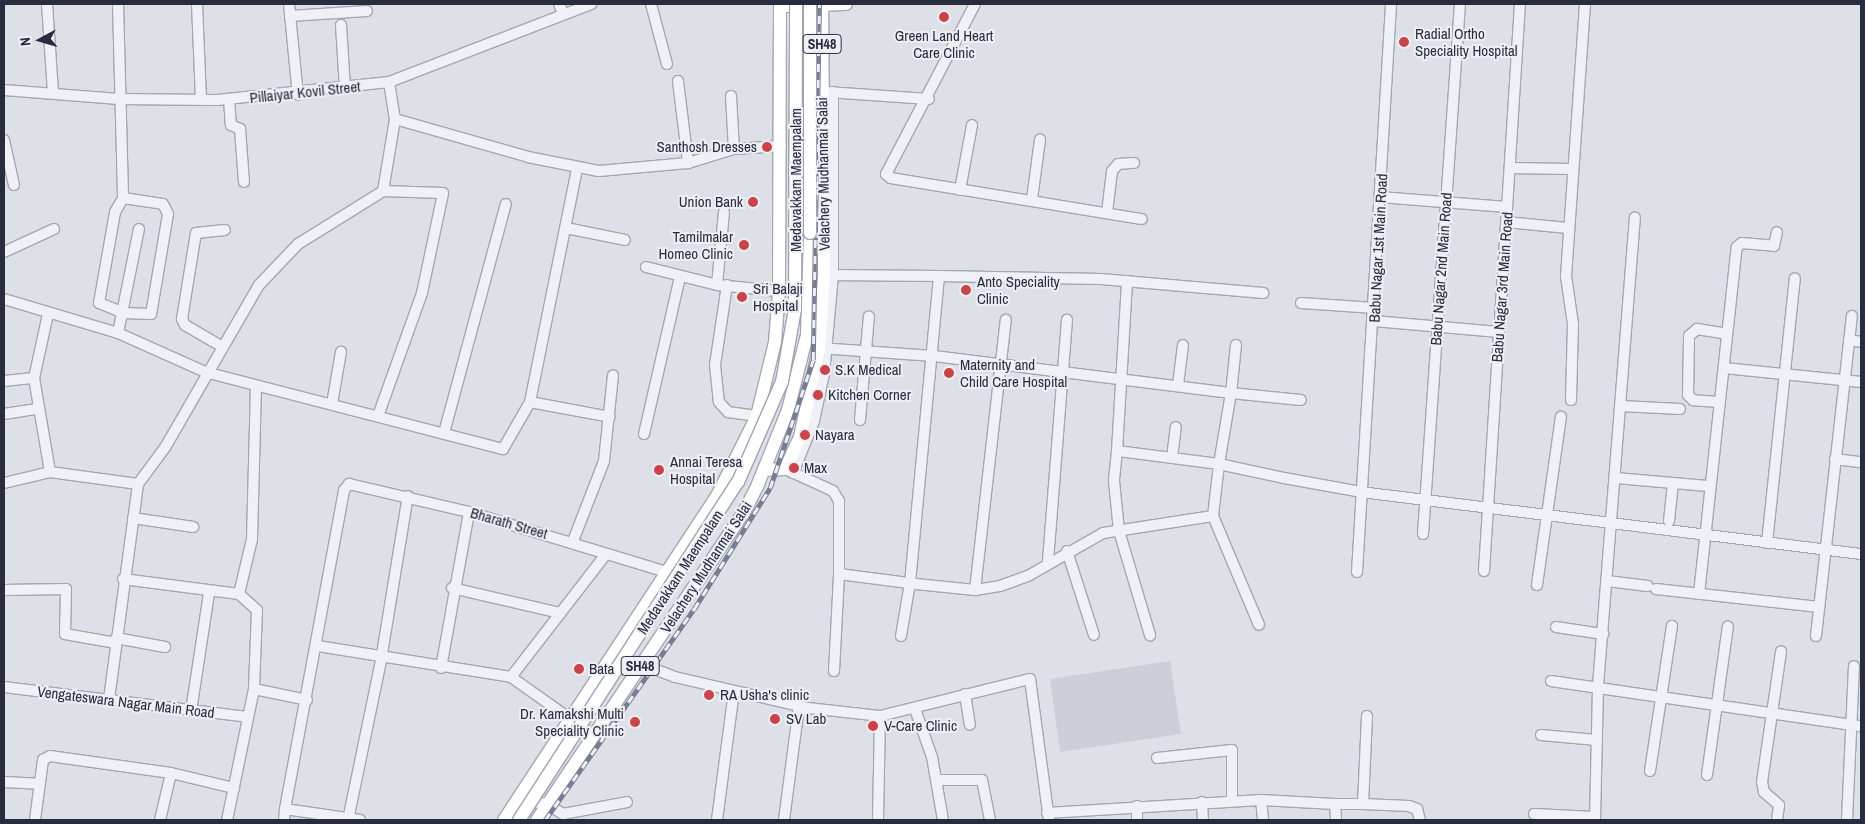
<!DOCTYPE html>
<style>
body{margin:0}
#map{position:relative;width:1865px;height:824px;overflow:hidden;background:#dde0e7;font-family:"Archivo Narrow",sans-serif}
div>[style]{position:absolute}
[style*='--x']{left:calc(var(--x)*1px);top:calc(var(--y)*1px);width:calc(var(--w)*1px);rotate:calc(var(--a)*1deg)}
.built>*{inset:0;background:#cccfd9}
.roads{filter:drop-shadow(1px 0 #a3a7b1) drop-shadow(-1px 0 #a3a7b1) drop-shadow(0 1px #a3a7b1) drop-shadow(0 -1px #a3a7b1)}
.minor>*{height:10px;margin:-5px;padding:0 5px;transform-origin:5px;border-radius:5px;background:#f0f1f6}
.major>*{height:12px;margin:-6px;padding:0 6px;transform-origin:6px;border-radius:6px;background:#fff}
.rail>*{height:4.5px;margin-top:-2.25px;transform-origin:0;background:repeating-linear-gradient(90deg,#edeff5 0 8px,#777e91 0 16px);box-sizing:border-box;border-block:1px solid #777e91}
.bridges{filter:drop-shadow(1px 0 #9da3b3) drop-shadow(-1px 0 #9da3b3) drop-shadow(0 1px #9da3b3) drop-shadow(0 -1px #9da3b3)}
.major-bridge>*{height:12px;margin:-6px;padding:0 6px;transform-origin:6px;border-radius:6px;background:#fff}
.dots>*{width:14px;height:14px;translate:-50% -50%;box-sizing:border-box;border:2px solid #edeff5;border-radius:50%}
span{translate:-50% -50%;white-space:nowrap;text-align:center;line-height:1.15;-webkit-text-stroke:4px #edeff5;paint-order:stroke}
.shield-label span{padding:1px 4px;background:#edeff5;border:1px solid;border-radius:4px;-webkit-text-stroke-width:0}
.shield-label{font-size:14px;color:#272d3e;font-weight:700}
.poi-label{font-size:15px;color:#272d3e}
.left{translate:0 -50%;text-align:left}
.right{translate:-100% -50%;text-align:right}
.street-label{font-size:15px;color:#272d3e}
.frame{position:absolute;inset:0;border:5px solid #272d3e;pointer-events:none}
.north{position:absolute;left:15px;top:15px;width:50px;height:50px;-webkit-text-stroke:4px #edeff5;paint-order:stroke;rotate:264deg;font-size:14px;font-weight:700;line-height:20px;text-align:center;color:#272d3e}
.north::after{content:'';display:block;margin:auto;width:18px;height:22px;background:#272d3e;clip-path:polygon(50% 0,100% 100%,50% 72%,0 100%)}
</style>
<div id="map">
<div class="built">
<i style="clip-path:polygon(1170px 661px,1181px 734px,1060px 752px,1050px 679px)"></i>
</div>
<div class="roads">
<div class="minor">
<i style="--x:47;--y:4;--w:87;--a:86.1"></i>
<i style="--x:118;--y:4;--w:194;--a:88.5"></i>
<i style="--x:123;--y:198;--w:40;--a:8.5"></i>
<i style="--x:163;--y:204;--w:11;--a:63"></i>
<i style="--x:168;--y:214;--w:101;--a:99.6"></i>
<i style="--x:151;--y:314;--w:27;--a:-178"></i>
<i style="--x:124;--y:313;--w:27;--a:-158"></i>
<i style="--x:99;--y:303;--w:92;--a:-80"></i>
<i style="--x:115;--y:212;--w:16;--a:-60"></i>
<i style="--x:197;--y:4;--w:96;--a:87.6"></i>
<i style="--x:289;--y:4;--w:91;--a:84.4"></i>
<i style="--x:559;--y:4;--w:10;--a:66"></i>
<i style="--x:651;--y:4;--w:62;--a:75.1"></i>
<i style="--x:975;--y:4;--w:192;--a:117.6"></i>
<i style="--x:886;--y:174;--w:6;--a:39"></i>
<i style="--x:891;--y:178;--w:254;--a:9.3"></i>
<i style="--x:290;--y:16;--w:77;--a:-3.7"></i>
<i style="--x:341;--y:25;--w:63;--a:86.4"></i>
<i style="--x:678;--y:81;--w:83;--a:83"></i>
<i style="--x:389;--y:82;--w:37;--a:81"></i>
<i style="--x:4;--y:90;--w:115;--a:4.5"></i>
<i style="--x:119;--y:99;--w:98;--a:0.6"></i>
<i style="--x:217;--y:100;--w:173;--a:-6"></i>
<i style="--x:389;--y:82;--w:217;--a:-21.1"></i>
<i style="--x:827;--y:92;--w:102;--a:3.9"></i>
<i style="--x:731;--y:96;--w:53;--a:86.8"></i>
<i style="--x:229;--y:99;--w:26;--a:86"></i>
<i style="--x:231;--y:125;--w:10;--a:24"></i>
<i style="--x:240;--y:129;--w:53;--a:85.7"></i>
<i style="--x:4;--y:140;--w:46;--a:77.5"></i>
<i style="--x:1510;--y:168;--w:62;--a:0.9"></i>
<i style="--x:960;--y:190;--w:66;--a:-79.5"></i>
<i style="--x:1380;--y:197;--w:127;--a:4.5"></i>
<i style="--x:1032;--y:199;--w:60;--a:-82.3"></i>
<i style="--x:1107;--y:213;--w:42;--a:-83.2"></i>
<i style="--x:1112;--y:171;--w:9;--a:-49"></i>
<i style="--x:1118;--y:164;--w:16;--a:-4"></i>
<i style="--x:1506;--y:222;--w:62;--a:5.5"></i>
<i style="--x:566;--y:228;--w:60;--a:11.5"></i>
<i style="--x:4;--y:252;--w:55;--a:-24.7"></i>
<i style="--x:646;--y:267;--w:73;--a:14.2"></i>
<i style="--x:717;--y:285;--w:62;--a:5.5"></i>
<i style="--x:828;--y:275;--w:111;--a:0.5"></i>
<i style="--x:717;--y:285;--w:73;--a:-84.5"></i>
<i style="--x:727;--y:285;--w:81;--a:98.5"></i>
<i style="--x:715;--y:365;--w:37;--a:84"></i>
<i style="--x:719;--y:402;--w:13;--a:48"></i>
<i style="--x:728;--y:412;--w:29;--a:8"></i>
<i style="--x:4;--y:299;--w:119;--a:16.6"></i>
<i style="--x:118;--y:333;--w:95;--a:24.1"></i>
<i style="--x:205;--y:372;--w:308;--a:14.5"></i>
<i style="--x:503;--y:449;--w:54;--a:-60.1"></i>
<i style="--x:530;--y:402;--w:239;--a:-78.6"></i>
<i style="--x:1301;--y:303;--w:74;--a:3.9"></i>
<i style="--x:48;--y:314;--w:66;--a:102.3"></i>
<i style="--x:34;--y:378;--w:95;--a:80.3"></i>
<i style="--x:50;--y:472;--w:89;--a:7.8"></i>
<i style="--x:1374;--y:321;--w:125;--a:5"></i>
<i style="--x:118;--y:333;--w:106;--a:-78.6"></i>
<i style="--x:1849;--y:340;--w:12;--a:9"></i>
<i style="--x:1236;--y:345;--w:48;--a:95.9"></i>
<i style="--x:1231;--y:393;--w:70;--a:5.7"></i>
<i style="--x:221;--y:346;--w:42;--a:-149.7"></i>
<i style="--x:185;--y:325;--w:7;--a:-117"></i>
<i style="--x:182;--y:319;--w:87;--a:-80.8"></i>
<i style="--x:196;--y:233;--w:29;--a:-6"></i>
<i style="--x:819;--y:348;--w:115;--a:4"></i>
<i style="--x:934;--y:356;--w:299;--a:7.1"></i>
<i style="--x:1231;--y:393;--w:72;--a:99.6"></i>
<i style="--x:1219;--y:464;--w:66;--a:12.2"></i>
<i style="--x:1284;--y:478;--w:78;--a:10.3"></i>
<i style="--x:1361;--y:492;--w:504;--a:7.07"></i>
<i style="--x:1724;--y:368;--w:138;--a:5.8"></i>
<i style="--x:4;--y:381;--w:30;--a:-6"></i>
<i style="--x:1178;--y:385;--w:40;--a:-82.9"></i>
<i style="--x:1571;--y:400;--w:76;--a:-88.5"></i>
<i style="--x:1573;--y:324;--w:49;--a:-98.3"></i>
<i style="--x:1566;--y:276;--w:273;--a:-86"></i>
<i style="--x:530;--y:402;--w:81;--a:10.6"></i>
<i style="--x:1719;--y:402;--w:26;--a:-176"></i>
<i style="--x:1693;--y:400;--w:7;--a:-135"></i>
<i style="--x:1688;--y:395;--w:59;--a:-89"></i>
<i style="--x:1689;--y:336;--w:11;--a:-41"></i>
<i style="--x:1697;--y:329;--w:30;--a:9"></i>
<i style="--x:332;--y:404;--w:53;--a:-80.2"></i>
<i style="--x:1621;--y:406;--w:59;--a:2.9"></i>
<i style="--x:4;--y:414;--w:33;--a:-9"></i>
<i style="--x:378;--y:416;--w:131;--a:-70.3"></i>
<i style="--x:422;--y:293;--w:102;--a:-78.1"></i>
<i style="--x:443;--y:193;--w:60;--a:-178.1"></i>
<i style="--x:860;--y:420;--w:104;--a:-85.1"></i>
<i style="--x:444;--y:433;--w:237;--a:-74.9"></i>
<i style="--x:644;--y:434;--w:161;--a:-77.1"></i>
<i style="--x:1117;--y:451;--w:30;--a:96"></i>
<i style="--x:1114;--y:481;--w:50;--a:84.3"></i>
<i style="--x:1119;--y:531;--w:109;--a:73.4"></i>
<i style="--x:1172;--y:458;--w:31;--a:-83"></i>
<i style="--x:1835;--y:459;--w:26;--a:7"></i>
<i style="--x:785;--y:469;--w:53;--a:24.6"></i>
<i style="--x:833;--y:491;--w:12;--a:59"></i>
<i style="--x:839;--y:501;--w:73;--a:90"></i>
<i style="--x:839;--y:574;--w:78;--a:7.4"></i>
<i style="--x:916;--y:584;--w:59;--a:5.8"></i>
<i style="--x:975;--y:590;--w:25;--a:-9"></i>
<i style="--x:1000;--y:586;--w:30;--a:-20"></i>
<i style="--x:1028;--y:576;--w:86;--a:-29.8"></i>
<i style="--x:1103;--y:533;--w:111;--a:-8.8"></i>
<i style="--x:1213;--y:516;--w:52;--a:-83.4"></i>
<i style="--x:1219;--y:464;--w:103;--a:-172.7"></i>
<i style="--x:1117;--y:451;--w:170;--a:-86.6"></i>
<i style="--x:793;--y:473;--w:56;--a:-68"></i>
<i style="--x:814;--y:421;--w:48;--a:-78"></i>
<i style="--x:824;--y:374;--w:98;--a:-84.8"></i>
<i style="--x:833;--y:276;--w:184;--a:-90"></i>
<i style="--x:1616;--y:478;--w:57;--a:5"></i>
<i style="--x:4;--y:483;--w:47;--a:-13.4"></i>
<i style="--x:1213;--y:516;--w:118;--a:67.1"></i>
<i style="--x:133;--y:518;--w:61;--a:8.5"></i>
<i style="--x:1669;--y:521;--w:38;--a:-84"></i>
<i style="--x:1673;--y:483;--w:35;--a:5"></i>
<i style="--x:1423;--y:534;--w:531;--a:-86.01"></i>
<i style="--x:573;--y:541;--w:86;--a:-68.8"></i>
<i style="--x:604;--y:461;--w:86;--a:-84"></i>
<i style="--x:1767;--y:543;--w:266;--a:-84"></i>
<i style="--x:1067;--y:551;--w:88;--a:72.2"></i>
<i style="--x:1048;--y:561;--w:242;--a:-85.5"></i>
<i style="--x:1484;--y:571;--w:568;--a:-86.37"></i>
<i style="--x:1357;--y:572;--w:569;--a:-86.57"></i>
<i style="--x:123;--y:579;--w:117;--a:7.4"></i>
<i style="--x:239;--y:594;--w:24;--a:42"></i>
<i style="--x:257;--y:610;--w:79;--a:92.2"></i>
<i style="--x:254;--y:689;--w:134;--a:101.6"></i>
<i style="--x:1607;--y:581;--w:41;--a:7"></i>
<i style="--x:1537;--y:585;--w:170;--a:-81.9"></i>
<i style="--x:452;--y:588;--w:111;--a:13"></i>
<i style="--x:1656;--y:589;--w:164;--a:6.3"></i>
<i style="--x:4;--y:590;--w:62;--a:-0.9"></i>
<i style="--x:66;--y:589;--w:45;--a:91.3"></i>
<i style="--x:65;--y:634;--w:52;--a:10"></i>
<i style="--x:975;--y:590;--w:272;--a:-83.5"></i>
<i style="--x:239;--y:594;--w:57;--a:-76.7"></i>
<i style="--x:252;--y:539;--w:153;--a:-88.5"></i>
<i style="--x:1699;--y:594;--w:349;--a:-83.8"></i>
<i style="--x:1737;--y:247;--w:6;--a:-39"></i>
<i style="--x:1742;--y:243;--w:32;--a:5"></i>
<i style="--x:1774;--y:246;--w:14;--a:-78"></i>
<i style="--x:1556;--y:627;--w:48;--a:8.5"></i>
<i style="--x:901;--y:636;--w:54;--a:-80.4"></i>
<i style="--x:910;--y:583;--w:308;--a:-84.6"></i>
<i style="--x:939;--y:276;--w:162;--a:1.1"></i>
<i style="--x:1101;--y:279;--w:163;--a:4.9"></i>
<i style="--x:1816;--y:636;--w:322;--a:-83.6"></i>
<i style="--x:116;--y:638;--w:50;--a:10.4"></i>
<i style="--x:318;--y:646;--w:195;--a:9.1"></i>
<i style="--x:511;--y:677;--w:100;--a:35.3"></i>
<i style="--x:641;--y:664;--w:36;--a:21"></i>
<i style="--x:675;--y:677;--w:137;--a:13.1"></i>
<i style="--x:808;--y:708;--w:72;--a:6.3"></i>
<i style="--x:880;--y:716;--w:154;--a:-13.9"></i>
<i style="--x:1030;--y:679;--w:142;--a:82.3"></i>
<i style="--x:441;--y:668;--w:158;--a:-79.8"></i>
<i style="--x:834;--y:671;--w:97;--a:-87"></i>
<i style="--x:511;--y:677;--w:155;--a:-52.3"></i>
<i style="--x:1551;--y:681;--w:313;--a:8.3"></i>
<i style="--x:4;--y:687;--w:245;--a:7"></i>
<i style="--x:254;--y:689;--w:54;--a:11.7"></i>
<i style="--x:965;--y:694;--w:31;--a:81"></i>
<i style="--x:109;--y:699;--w:217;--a:-82.3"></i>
<i style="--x:138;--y:484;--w:47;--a:-53.6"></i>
<i style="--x:166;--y:446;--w:186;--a:-60"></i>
<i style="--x:259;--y:285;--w:57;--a:-46.4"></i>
<i style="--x:298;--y:244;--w:100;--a:-31.9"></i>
<i style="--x:383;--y:191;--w:73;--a:-80.5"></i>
<i style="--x:395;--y:119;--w:138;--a:15.9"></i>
<i style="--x:528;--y:157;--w:72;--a:11.2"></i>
<i style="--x:599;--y:171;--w:89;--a:-5.1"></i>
<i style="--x:688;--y:163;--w:48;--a:-16.9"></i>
<i style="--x:734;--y:149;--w:47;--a:-3.7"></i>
<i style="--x:915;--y:709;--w:51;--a:70.5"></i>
<i style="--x:932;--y:757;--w:64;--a:80.1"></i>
<i style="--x:191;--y:711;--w:119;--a:-81.3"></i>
<i style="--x:1367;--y:716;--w:88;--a:92.6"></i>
<i style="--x:1363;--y:804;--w:46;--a:2.5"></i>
<i style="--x:1409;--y:806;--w:9;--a:21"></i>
<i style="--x:1417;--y:809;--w:11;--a:75"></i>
<i style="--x:1541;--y:735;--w:56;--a:5.1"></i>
<i style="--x:1157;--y:758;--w:75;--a:-6.1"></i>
<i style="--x:1232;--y:750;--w:50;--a:90"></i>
<i style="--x:1650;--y:771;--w:147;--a:-81.4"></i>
<i style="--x:1707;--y:775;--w:150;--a:-82"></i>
<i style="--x:938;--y:780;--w:44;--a:0"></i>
<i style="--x:982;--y:780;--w:41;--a:78.7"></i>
<i style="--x:4;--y:782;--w:35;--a:3"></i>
<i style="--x:1261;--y:800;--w:20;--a:84"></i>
<i style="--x:524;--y:801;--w:23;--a:7"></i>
<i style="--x:547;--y:804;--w:19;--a:32"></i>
<i style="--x:563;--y:814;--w:65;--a:-10.6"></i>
<i style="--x:1202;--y:802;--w:18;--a:87"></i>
<i style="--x:1335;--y:804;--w:28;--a:0"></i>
<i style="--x:1137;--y:806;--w:14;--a:90"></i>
<i style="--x:285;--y:809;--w:324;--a:-79.5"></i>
<i style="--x:344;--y:490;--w:8;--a:-50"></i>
<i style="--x:349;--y:484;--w:123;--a:13.1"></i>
<i style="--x:469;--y:512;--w:207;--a:16.9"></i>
<i style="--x:1047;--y:813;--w:214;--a:-3.5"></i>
<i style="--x:1261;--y:800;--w:74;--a:3.1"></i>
<i style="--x:1335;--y:804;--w:16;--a:86"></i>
<i style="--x:1534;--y:814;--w:61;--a:2.8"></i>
<i style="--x:35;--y:820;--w:61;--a:-82.4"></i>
<i style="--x:43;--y:760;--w:8;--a:-30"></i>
<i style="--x:50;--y:756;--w:122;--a:8"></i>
<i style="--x:171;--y:773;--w:65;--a:13.4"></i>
<i style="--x:160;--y:820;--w:48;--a:-76.8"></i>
<i style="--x:284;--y:820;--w:11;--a:-85"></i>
<i style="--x:285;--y:809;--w:76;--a:8.3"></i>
<i style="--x:348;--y:820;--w:163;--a:-78.3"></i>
<i style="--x:381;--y:660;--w:166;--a:-80.7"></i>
<i style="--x:717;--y:820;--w:130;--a:-82.5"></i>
<i style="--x:784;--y:820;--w:115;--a:-82.5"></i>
<i style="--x:878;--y:820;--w:104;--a:-88.9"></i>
<i style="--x:1595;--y:820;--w:134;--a:-88.7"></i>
<i style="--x:1598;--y:686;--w:470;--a:-85.5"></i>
<i style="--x:1777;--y:820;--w:15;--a:-82"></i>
<i style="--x:1779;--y:805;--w:20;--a:-139"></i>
<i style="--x:1764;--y:792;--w:10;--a:-101"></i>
<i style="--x:1762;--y:782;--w:132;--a:-81.7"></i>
<i style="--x:1847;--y:820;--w:154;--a:-87.4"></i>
</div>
<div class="major">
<i style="--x:785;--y:6;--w:61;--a:-1.9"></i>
<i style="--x:764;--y:470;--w:21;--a:-3"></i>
<i style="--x:785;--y:469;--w:35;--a:-65"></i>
<i style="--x:800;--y:437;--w:91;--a:-77.9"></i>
<i style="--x:819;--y:348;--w:73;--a:-86.1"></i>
<i style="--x:824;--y:275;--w:270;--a:-90.4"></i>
<i style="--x:504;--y:820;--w:390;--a:-56.7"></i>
<i style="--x:718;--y:494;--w:87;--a:-63.4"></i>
<i style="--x:757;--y:416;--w:76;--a:-76.3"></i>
<i style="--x:775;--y:342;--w:51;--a:-85.5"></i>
<i style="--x:779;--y:291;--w:287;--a:-89.8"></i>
<i style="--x:537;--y:820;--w:369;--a:-56.1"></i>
<i style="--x:743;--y:514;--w:34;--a:-63"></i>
<i style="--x:758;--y:484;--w:80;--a:-67.9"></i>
<i style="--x:788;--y:410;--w:77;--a:-75.8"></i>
<i style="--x:807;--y:335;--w:102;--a:-88.3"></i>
</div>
</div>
<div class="rail">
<i style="--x:545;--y:820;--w:258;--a:-54.8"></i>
<i style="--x:694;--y:609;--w:143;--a:-57.9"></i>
<i style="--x:770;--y:488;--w:135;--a:-71.4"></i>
<i style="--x:813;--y:360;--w:356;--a:-89"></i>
</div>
<div class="bridges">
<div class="major-bridge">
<i style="--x:810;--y:233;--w:229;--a:-90"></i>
<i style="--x:519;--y:820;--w:403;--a:-57.1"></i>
<i style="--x:738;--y:482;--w:109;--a:-66.3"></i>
<i style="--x:782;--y:382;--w:74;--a:-79.9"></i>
<i style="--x:795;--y:309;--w:305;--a:-89.8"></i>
</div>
</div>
<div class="dots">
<i style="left:944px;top:17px;background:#cd4248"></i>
<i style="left:1404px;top:42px;background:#cd4248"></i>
<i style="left:767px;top:147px;background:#cd4248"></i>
<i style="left:753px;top:202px;background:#cd4248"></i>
<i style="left:744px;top:245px;background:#cd4248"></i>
<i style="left:966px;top:290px;background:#cd4248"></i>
<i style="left:742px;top:297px;background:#cd4248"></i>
<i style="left:825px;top:370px;background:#cd4248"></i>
<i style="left:949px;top:373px;background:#cd4248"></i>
<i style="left:818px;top:395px;background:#cd4248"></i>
<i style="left:805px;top:435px;background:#cd4248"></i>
<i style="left:794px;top:468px;background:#cd4248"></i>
<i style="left:659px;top:470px;background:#cd4248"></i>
<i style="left:579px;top:669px;background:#cd4248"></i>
<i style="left:709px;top:695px;background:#cd4248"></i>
<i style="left:775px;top:719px;background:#cd4248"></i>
<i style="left:635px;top:722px;background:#cd4248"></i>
<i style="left:873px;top:726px;background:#cd4248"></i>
</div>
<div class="shield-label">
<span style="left:822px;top:44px">SH48</span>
<span style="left:640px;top:666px">SH48</span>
</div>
<div class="poi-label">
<span class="left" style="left:1415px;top:42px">Radial Ortho<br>Speciality Hospital</span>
<span style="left:944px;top:44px">Green Land Heart<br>Care Clinic</span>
<span class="right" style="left:757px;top:147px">Santhosh Dresses</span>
<span class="right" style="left:743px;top:202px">Union Bank</span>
<span class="right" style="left:733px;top:245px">Tamilmalar<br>Homeo Clinic</span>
<span class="left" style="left:977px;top:290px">Anto Speciality<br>Clinic</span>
<span class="left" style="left:753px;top:297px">Sri Balaji<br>Hospital</span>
<span class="left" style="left:960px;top:373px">Maternity and<br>Child Care Hospital</span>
<span class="left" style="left:835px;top:370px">S.K Medical</span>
<span class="left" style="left:828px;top:395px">Kitchen Corner</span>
<span class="left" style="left:815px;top:435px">Nayara</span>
<span class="left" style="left:670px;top:470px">Annai Teresa<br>Hospital</span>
<span class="left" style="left:804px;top:468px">Max</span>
<span class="left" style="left:589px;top:669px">Bata</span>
<span class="left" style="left:720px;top:695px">RA Usha's clinic</span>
<span class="right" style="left:624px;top:722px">Dr. Kamakshi Multi<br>Speciality Clinic</span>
<span class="left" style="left:786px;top:719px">SV Lab</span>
<span class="left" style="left:884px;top:726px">V-Care Clinic</span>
</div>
<div class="street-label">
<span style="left:305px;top:92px;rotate:-6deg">Pillaiyar Kovil Street</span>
<span style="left:823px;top:174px;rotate:-91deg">Velachery Mudhanmai Salai</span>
<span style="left:796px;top:180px;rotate:-90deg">Medavakkam Maempalam</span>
<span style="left:1378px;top:248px;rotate:-87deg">Babu Nagar 1st Main Road</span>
<span style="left:1441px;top:269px;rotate:-86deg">Babu Nagar 2nd Main Road</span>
<span style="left:1502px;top:287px;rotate:-86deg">Babu Nagar 3rd Main Road</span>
<span style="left:509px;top:523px;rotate:16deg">Bharath Street</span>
<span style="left:706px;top:567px;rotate:-57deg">Velachery Mudhanmai Salai</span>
<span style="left:680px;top:572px;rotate:-57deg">Medavakkam Maempalam</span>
<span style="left:126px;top:702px;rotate:7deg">Vengateswara Nagar Main Road</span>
</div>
<div class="frame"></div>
<div class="north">N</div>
</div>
